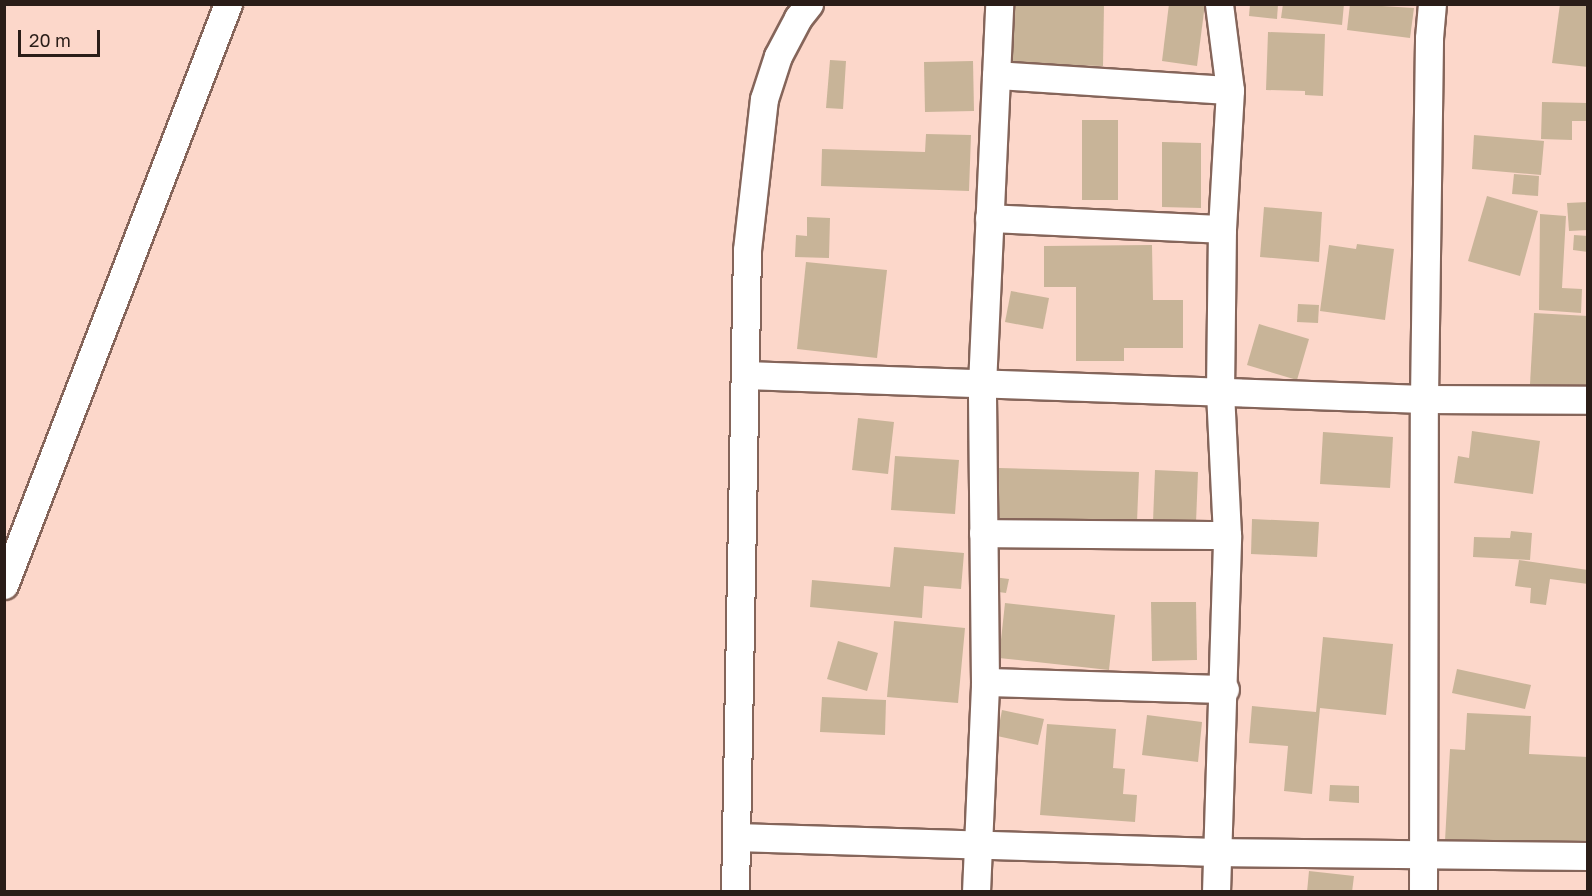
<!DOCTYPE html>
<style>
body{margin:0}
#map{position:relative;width:1592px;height:896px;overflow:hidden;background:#fcd7ca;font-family:"Golos Text",sans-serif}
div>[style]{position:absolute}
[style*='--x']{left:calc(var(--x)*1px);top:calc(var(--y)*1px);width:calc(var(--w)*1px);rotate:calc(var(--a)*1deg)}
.building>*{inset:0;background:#c8b498}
.roads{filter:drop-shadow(2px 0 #85655a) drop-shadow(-2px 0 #85655a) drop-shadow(0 2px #85655a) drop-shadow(0 -2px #85655a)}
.minor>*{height:27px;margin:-13.5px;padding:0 13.5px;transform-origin:13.5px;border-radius:13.5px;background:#fff}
span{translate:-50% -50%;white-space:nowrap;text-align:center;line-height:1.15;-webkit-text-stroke:4.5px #fcd7ca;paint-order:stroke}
.frame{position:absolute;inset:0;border:6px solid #2a1d18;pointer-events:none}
.scale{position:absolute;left:18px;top:30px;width:82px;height:27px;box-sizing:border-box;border:3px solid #2a1d18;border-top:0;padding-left:8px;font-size:18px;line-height:21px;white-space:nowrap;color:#2a1d18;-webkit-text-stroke:4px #fcd7ca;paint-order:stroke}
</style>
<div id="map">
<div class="building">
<i style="clip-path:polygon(1011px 4px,1104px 4px,1103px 66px,1010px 64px)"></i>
<i style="clip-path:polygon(1169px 4px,1205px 4px,1197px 66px,1162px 61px)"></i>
<i style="clip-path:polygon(1250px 4px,1278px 4px,1277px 19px,1249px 16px)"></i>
<i style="clip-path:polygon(1283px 4px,1344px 4px,1342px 25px,1281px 18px)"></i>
<i style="clip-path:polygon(1350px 4px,1414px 8px,1410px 38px,1347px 30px)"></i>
<i style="clip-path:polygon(1560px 4px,1588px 5px,1588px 67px,1552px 63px)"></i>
<i style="clip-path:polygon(1268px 32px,1325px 34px,1323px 96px,1305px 95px,1305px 91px,1266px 90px)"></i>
<i style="clip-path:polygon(830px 60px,846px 61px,843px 109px,826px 108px)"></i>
<i style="clip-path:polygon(973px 61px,974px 111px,925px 112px,924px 62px)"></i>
<i style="clip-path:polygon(1542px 102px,1588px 103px,1588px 121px,1572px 121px,1572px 140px,1541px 139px)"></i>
<i style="clip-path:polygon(1082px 120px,1118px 120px,1118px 200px,1082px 200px)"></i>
<i style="clip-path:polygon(926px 134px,971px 135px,969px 191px,821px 186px,822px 149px,925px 152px)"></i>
<i style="clip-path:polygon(1474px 135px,1544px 141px,1541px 175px,1472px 169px)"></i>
<i style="clip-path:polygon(1162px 142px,1201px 143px,1201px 208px,1162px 207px)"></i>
<i style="clip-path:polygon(1514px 174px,1539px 176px,1538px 196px,1512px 194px)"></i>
<i style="clip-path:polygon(1487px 196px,1538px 211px,1520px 276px,1468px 261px)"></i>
<i style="clip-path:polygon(1588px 202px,1588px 230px,1569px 231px,1567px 203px)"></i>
<i style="clip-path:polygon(1264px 207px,1322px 212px,1319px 262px,1260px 257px)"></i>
<i style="clip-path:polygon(1540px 214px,1566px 216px,1562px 288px,1582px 289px,1581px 313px,1539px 310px)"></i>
<i style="clip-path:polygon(807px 217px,830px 218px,829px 258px,795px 257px,796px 235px,807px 236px)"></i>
<i style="clip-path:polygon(1574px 235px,1588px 236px,1588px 252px,1573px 250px)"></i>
<i style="clip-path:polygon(1357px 244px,1394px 249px,1385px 320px,1320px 311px,1329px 245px,1356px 249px)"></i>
<i style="clip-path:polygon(1152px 245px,1153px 300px,1183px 300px,1183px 348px,1124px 348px,1124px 361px,1076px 361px,1076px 287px,1044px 287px,1044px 246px)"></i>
<i style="clip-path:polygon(806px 262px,887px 270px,877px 358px,797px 349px)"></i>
<i style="clip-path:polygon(1011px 291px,1049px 298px,1043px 329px,1005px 322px)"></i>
<i style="clip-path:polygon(1298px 304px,1319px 305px,1318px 323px,1297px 322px)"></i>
<i style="clip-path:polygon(1534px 313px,1588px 316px,1588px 388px,1530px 384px)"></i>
<i style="clip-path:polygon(1259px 324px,1309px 339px,1297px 380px,1247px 365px)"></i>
<i style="clip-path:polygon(858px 418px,894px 422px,888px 474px,852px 470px)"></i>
<i style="clip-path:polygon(1472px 431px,1540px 441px,1533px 494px,1454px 483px,1458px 456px,1469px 458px)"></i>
<i style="clip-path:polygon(1323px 432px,1393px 437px,1390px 488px,1320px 484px)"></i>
<i style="clip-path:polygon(895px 456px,959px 460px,955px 514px,891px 510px)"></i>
<i style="clip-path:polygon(999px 468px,1139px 472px,1137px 522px,998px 518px)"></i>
<i style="clip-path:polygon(1155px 470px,1198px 472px,1196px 523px,1153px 522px)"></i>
<i style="clip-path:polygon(1252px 519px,1319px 522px,1317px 557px,1251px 554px)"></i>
<i style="clip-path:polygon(1511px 531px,1532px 533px,1530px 560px,1473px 557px,1474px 537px,1510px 538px)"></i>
<i style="clip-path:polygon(894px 547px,964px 553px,961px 589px,924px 586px,922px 618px,810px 607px,812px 580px,890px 587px)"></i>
<i style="clip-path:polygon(1519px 560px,1588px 570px,1588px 584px,1550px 579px,1546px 605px,1530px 603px,1531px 588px,1515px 586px)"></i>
<i style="clip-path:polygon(993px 577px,1009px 579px,1006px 593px,991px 591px)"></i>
<i style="clip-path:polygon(1151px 602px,1196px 602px,1197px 660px,1152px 661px)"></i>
<i style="clip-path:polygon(1005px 603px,1115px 615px,1109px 670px,999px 658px)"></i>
<i style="clip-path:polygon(894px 621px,965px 628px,958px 703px,887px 697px)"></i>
<i style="clip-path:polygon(1323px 637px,1393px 644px,1386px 715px,1320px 708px,1312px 794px,1284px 791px,1288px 746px,1249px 743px,1252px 706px,1316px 712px)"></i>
<i style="clip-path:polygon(838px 641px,878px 653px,867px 691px,827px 679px)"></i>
<i style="clip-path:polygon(1457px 669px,1531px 685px,1525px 709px,1452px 693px)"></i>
<i style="clip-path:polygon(822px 697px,886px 700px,885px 735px,820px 732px)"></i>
<i style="clip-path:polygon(1002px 710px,1044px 719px,1038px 745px,997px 736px)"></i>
<i style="clip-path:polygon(1467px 713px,1531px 716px,1529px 754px,1588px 757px,1588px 848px,1445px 841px,1450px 749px,1465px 750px)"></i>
<i style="clip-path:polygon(1147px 715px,1202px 722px,1198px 762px,1142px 755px)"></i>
<i style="clip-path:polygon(1047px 724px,1116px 729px,1113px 768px,1125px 769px,1123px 794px,1137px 795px,1135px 822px,1040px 815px)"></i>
<i style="clip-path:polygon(1330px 785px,1359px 786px,1359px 803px,1329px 801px)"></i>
<i style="clip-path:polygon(1309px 871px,1354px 876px,1352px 892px,1307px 892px)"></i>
</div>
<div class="roads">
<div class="minor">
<i style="--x:996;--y:75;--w:234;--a:3.7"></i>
<i style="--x:989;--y:218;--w:233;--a:2.7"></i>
<i style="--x:745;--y:375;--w:679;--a:2.02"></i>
<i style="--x:1424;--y:399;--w:164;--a:0.3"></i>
<i style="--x:983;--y:533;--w:244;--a:0.5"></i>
<i style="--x:4;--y:585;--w:623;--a:-68.92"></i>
<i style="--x:985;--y:682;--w:240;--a:1.7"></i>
<i style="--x:736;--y:837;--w:480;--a:1.8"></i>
<i style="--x:1216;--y:852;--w:372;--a:0.6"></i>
<i style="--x:735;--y:892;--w:642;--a:-88.93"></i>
<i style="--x:747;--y:250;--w:152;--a:-83.6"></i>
<i style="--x:764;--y:99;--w:45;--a:-72"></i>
<i style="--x:778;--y:56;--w:43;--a:-62.2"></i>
<i style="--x:798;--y:18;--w:18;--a:-52"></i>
<i style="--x:976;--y:892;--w:210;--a:-87.5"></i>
<i style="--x:985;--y:682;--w:297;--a:-90.6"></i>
<i style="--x:982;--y:385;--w:381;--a:-87.4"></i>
<i style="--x:1216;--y:892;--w:357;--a:-88.2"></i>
<i style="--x:1227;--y:535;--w:143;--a:-92.8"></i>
<i style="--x:1220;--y:392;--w:163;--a:-89.3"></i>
<i style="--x:1222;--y:229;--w:139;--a:-86.7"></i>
<i style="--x:1230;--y:90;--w:87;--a:-97.3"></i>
<i style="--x:1423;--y:892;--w:493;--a:-89.9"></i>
<i style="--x:1424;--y:399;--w:361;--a:-89.2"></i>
<i style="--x:1429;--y:38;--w:34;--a:-85"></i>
</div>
</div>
<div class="frame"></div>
<div class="scale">20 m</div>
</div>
